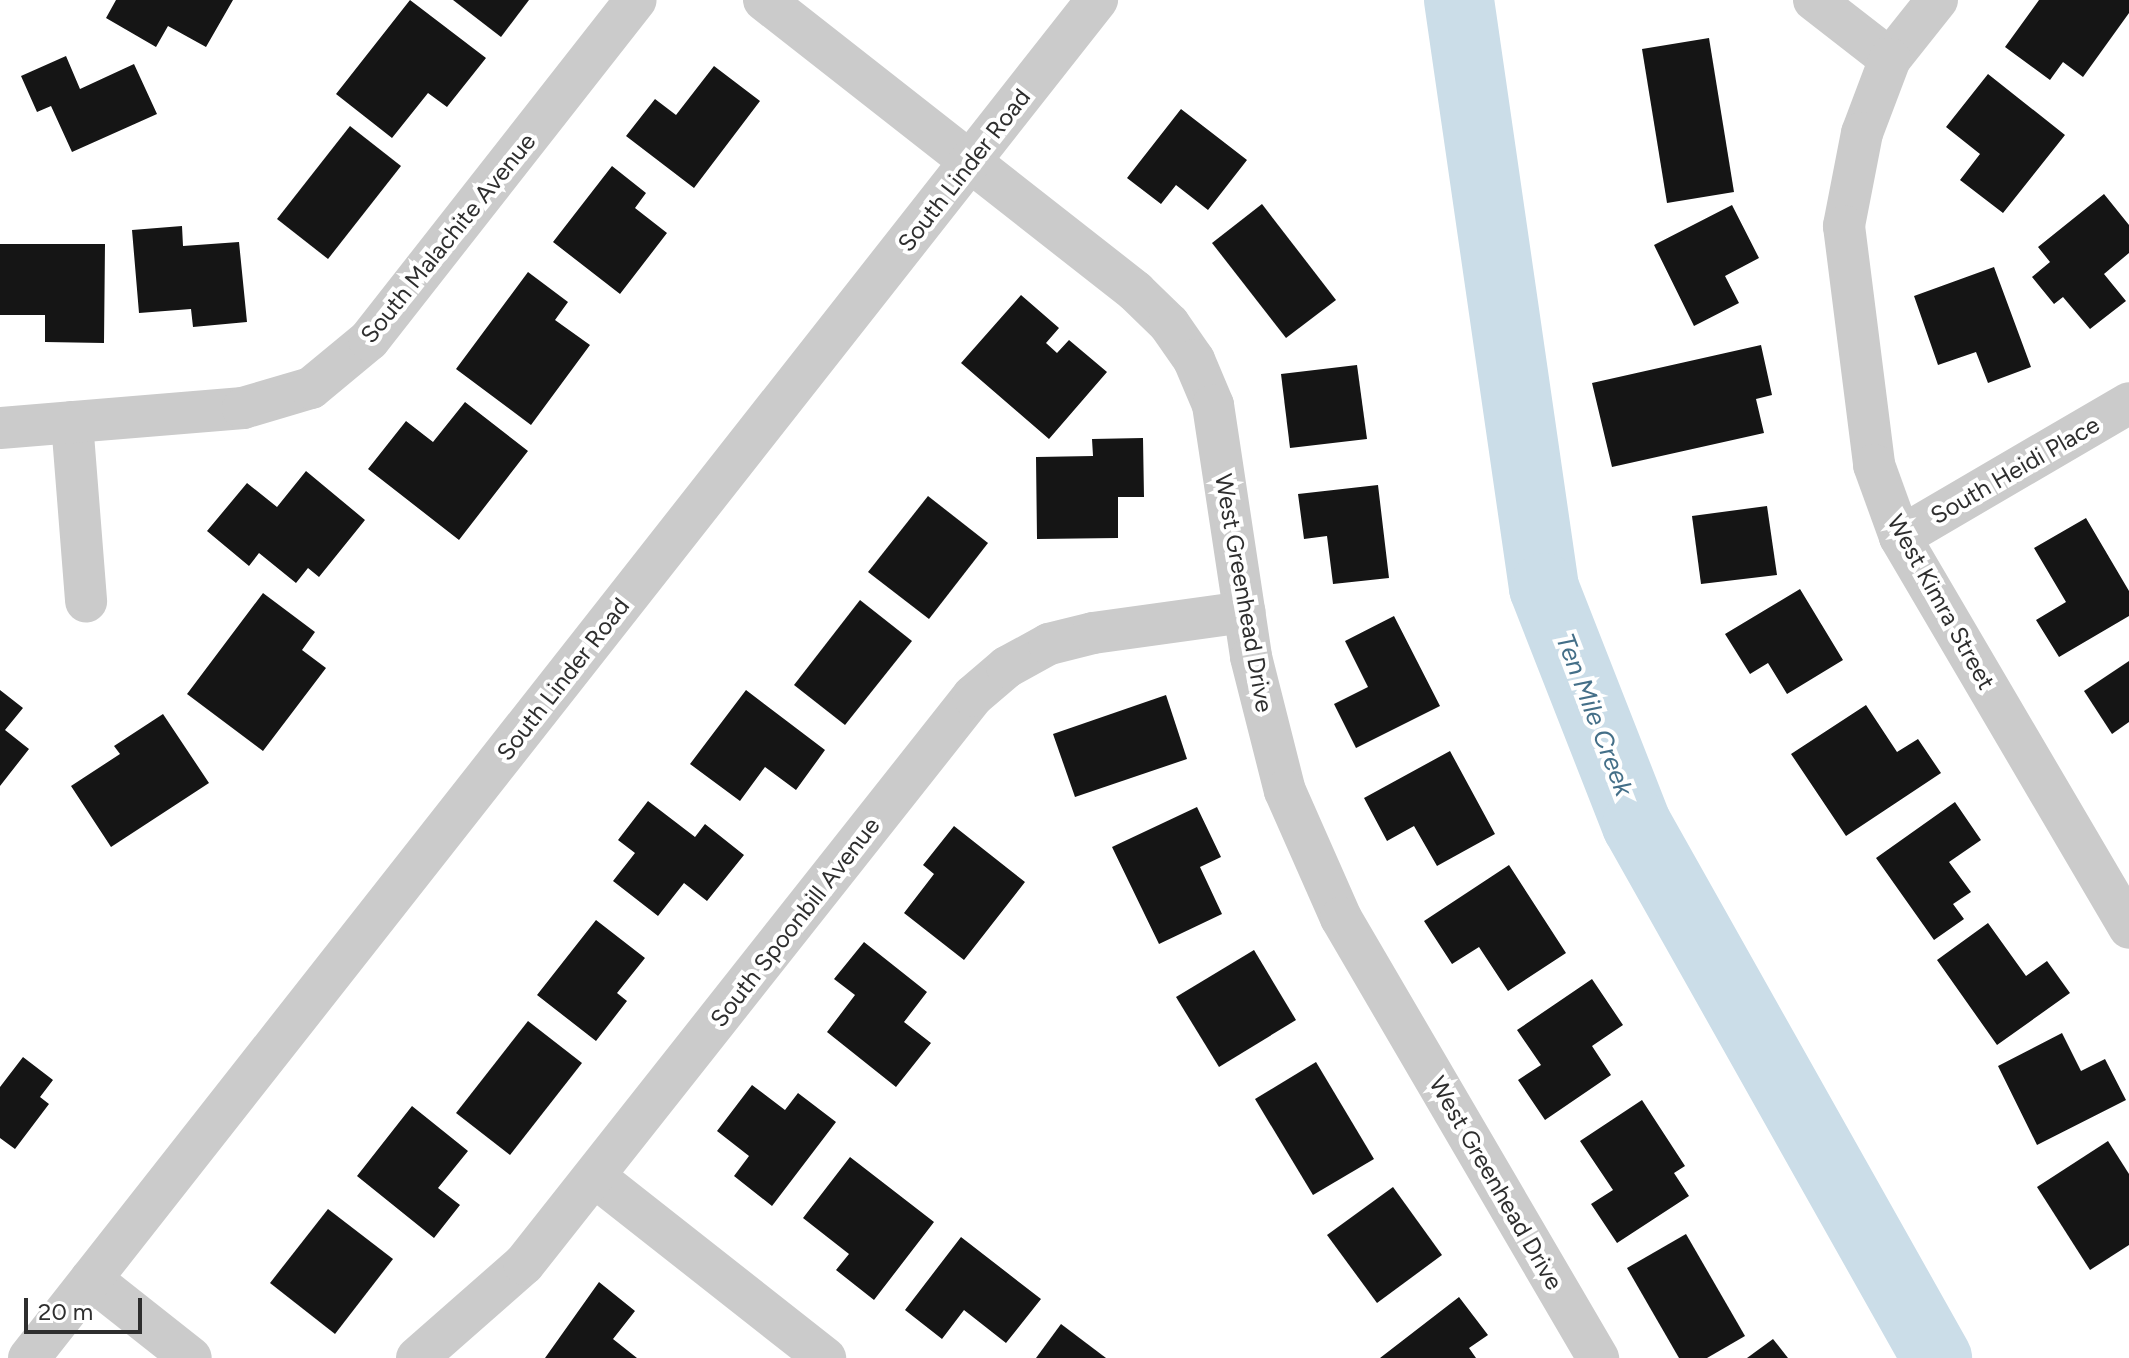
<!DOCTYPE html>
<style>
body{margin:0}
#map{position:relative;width:2129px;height:1358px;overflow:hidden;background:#fff;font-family:Figtree,sans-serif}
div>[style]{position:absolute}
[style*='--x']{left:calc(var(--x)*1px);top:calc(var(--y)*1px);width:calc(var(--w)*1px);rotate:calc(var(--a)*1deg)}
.river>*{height:70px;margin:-35px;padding:0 35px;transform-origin:35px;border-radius:35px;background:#cbdde8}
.building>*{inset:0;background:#151515}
.minor>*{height:42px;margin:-21px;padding:0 21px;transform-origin:21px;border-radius:21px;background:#cbcbcb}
span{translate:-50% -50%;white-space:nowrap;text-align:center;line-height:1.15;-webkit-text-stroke:8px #fff;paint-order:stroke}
.street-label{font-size:24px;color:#2e2e2e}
.water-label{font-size:26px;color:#446f88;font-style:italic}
.scale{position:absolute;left:24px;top:1298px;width:118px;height:36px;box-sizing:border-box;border:4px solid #2e2e2e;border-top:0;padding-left:10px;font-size:24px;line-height:28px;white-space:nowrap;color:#2e2e2e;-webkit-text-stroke:6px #fff;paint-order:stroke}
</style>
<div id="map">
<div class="river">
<i style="--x:1459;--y:0;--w:594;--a:81.77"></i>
<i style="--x:1544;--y:588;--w:255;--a:68.6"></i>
<i style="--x:1637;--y:825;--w:612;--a:60.63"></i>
</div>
<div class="building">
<i style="clip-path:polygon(116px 0,233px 0,206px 47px,168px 26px,156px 47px,106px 18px)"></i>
<i style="clip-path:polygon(410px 0,486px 58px,447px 107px,428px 93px,392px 138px,336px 94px)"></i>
<i style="clip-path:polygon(453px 0,529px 0,501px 37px)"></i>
<i style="clip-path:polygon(2039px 0,2129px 0,2129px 13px,2083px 77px,2063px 62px,2050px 80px,2005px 47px)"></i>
<i style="clip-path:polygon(1709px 38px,1734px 192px,1667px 203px,1642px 49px)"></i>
<i style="clip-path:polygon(66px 56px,80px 89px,134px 64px,157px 114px,72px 152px,51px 106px,37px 112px,21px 76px)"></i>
<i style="clip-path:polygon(714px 66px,760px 101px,694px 188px,626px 136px,655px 99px,676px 115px)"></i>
<i style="clip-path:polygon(1988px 74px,2065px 135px,2003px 213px,1960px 180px,1980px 154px,1946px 127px)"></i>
<i style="clip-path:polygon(1181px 109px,1247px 160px,1208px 210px,1176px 185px,1161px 204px,1127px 178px)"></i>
<i style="clip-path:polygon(350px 126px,401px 166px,328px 259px,277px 219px)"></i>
<i style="clip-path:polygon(612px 166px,646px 193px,635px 208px,667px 233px,620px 294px,553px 242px)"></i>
<i style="clip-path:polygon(2104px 194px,2129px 225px,2129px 253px,2104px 274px,2126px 301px,2090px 329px,2063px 297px,2054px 304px,2032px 277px,2050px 262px,2038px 247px)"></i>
<i style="clip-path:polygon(1262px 204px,1336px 300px,1286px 338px,1212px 243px)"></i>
<i style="clip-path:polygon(1732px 205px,1759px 258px,1725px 276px,1739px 303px,1694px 326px,1654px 245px)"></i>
<i style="clip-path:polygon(182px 226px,183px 246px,239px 242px,247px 322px,193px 327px,191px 309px,139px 313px,132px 230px)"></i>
<i style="clip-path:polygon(0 244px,105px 244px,104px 343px,45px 342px,45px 315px,0 315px)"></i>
<i style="clip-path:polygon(1994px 267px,2031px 367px,1988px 383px,1976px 352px,1938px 365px,1914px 296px)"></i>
<i style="clip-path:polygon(528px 272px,568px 302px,555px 320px,590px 345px,531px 425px,456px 369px)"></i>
<i style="clip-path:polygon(1021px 295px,1059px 328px,1046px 343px,1057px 353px,1069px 340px,1107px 372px,1049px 439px,961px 363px)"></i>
<i style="clip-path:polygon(1761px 345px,1772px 395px,1756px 399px,1764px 433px,1612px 467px,1592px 383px)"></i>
<i style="clip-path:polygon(1357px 365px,1367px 439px,1290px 448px,1281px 374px)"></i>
<i style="clip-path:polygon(465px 402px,528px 451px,459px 540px,368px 469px,406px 421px,433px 442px)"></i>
<i style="clip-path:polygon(1143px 438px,1144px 497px,1118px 497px,1118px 538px,1037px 539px,1036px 457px,1093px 456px,1092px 439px)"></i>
<i style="clip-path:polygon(306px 471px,365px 520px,319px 577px,308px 568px,296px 583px,259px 553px,249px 566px,207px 531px,247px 483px,277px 507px)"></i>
<i style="clip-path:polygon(1378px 485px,1389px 578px,1333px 584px,1327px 536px,1304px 539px,1298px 494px)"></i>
<i style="clip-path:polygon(928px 496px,988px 543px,929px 619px,868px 572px)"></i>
<i style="clip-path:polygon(1767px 506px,1777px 575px,1701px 584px,1692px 516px)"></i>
<i style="clip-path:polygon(2086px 518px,2129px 591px,2129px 616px,2059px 657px,2036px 620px,2066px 602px,2034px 548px)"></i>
<i style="clip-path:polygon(1800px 589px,1843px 660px,1787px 694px,1768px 663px,1750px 674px,1725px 634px)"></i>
<i style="clip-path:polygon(263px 593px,315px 632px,302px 650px,326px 668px,263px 751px,187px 694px)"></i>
<i style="clip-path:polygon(860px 600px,912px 641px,845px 725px,794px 685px)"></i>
<i style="clip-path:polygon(1394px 616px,1440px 706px,1356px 748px,1334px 704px,1368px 687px,1345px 641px)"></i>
<i style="clip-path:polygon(2129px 661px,2129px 722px,2112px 734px,2084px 691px)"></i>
<i style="clip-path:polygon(0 690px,23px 708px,5px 730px,29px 749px,0 786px)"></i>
<i style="clip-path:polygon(746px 690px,825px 750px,796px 790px,765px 767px,740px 801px,690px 764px)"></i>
<i style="clip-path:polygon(1166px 695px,1187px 759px,1075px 797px,1053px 734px)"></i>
<i style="clip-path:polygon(1866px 705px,1897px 752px,1918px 739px,1941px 773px,1846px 836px,1791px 754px)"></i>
<i style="clip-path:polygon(163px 714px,209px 783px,111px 847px,71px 786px,120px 754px,114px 746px)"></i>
<i style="clip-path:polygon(1450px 751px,1495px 834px,1437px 866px,1414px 826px,1387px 841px,1364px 798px)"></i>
<i style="clip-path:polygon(648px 801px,695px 837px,705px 824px,744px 855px,707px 901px,684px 883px,658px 916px,613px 881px,635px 853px,618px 840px)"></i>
<i style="clip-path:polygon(1955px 802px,1981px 840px,1949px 862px,1971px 892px,1953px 904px,1964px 919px,1934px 940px,1876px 858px)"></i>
<i style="clip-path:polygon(1197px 807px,1221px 857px,1200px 867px,1222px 914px,1159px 944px,1112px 847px)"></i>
<i style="clip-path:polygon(954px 826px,1025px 882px,964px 960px,904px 913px,934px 874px,923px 865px)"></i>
<i style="clip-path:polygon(1509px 865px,1566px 953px,1508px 991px,1479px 947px,1452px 964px,1424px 921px)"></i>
<i style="clip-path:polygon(596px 920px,645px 958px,617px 993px,627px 1001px,596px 1041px,537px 995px)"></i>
<i style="clip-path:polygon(1988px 923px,2026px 976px,2047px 961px,2070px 993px,1997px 1045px,1937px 960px)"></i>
<i style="clip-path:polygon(864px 942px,927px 992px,904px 1022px,931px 1043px,896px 1087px,827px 1032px,855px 995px,834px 979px)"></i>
<i style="clip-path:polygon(1254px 950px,1296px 1020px,1219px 1067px,1176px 997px)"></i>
<i style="clip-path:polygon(1592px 979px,1623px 1025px,1592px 1046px,1611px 1075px,1545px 1120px,1518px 1080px,1541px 1065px,1517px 1030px)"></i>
<i style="clip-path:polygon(528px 1021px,582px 1063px,510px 1155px,456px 1113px)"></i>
<i style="clip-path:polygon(2062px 1033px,2081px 1071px,2105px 1059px,2126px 1100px,2037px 1145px,1998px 1066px)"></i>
<i style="clip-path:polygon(23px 1057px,53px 1080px,40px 1097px,49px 1104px,15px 1149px,0 1138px,0 1087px)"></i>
<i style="clip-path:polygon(1316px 1062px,1374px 1159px,1313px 1195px,1255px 1099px)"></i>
<i style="clip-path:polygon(752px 1085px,785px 1110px,798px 1093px,836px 1122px,772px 1206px,734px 1176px,749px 1156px,717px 1131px)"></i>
<i style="clip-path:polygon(1642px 1100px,1685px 1166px,1674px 1173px,1689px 1196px,1617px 1243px,1591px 1204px,1613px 1190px,1580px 1141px)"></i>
<i style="clip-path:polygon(412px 1106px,468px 1151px,438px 1188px,460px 1205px,434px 1238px,357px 1176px)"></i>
<i style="clip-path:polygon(2108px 1141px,2129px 1174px,2129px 1245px,2090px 1270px,2037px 1187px)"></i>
<i style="clip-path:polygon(850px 1157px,934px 1222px,874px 1300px,836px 1270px,849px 1254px,803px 1218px)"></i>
<i style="clip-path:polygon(1393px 1187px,1442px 1255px,1377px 1303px,1327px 1235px)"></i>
<i style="clip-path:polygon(328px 1209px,393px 1259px,335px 1334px,270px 1283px)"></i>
<i style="clip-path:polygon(1686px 1234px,1745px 1336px,1707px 1358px,1679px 1358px,1627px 1268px)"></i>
<i style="clip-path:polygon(961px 1237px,1041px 1299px,1006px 1343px,964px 1310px,942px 1339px,905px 1310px)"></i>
<i style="clip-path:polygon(599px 1282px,635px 1311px,613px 1339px,637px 1358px,545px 1358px)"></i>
<i style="clip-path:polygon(1459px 1297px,1488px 1335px,1469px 1348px,1476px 1358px,1380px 1358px)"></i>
<i style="clip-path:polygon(1061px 1324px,1106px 1358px,1036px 1358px)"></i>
<i style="clip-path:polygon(1773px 1339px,1788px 1358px,1747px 1358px)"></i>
</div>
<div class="minor">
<i style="--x:764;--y:0;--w:472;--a:38.1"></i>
<i style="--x:1135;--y:291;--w:47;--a:44.1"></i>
<i style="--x:1169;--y:324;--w:44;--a:55.2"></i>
<i style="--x:1194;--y:360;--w:49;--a:67.1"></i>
<i style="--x:1213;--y:405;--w:255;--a:81.4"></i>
<i style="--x:1251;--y:657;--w:138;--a:75.8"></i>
<i style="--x:1285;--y:791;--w:139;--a:66.2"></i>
<i style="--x:1341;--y:918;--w:510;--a:59.71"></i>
<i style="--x:1814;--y:0;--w:96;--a:37.8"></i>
<i style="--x:1937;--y:0;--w:75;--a:128.5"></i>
<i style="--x:1890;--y:59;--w:79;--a:110.7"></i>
<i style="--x:1862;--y:133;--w:95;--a:101"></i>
<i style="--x:1844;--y:226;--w:241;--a:82.8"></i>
<i style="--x:1874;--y:465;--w:77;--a:70.1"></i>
<i style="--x:1900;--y:537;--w:453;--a:59.6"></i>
<i style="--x:72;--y:422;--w:180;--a:85.5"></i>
<i style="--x:0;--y:428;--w:244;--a:-4.7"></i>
<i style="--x:243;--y:408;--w:71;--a:-16.4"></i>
<i style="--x:311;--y:388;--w:75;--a:-39.6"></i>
<i style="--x:369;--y:340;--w:432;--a:-51.9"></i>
<i style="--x:1900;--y:537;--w:265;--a:-30.3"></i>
<i style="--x:595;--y:1177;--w:293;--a:38.2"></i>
<i style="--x:91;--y:1279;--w:127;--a:38.3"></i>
<i style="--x:29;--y:1358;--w:1728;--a:-51.82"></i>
<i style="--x:417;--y:1358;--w:142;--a:-41.3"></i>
<i style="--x:524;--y:1264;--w:724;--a:-51.67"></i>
<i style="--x:973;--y:696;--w:45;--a:-40.5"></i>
<i style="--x:1007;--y:667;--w:48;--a:-28.7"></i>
<i style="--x:1049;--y:644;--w:45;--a:-14"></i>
<i style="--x:1093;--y:633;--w:153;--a:-7.9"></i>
</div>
<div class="street-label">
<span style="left:964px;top:170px;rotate:-52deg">South Linder Road</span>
<span style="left:448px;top:238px;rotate:-51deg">South Malachite Avenue</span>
<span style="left:2015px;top:470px;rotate:-30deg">South Heidi Place</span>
<span style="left:1244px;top:593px;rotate:80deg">West Greenhead Drive</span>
<span style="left:1941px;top:602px;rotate:61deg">West Kimra Street</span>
<span style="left:563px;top:679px;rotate:-52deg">South Linder Road</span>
<span style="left:795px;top:922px;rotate:-52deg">South Spoonbill Avenue</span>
<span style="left:1496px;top:1183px;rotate:60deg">West Greenhead Drive</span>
</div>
<div class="water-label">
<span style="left:1594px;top:715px;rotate:69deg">Ten Mile Creek</span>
</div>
<div class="scale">20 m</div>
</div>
